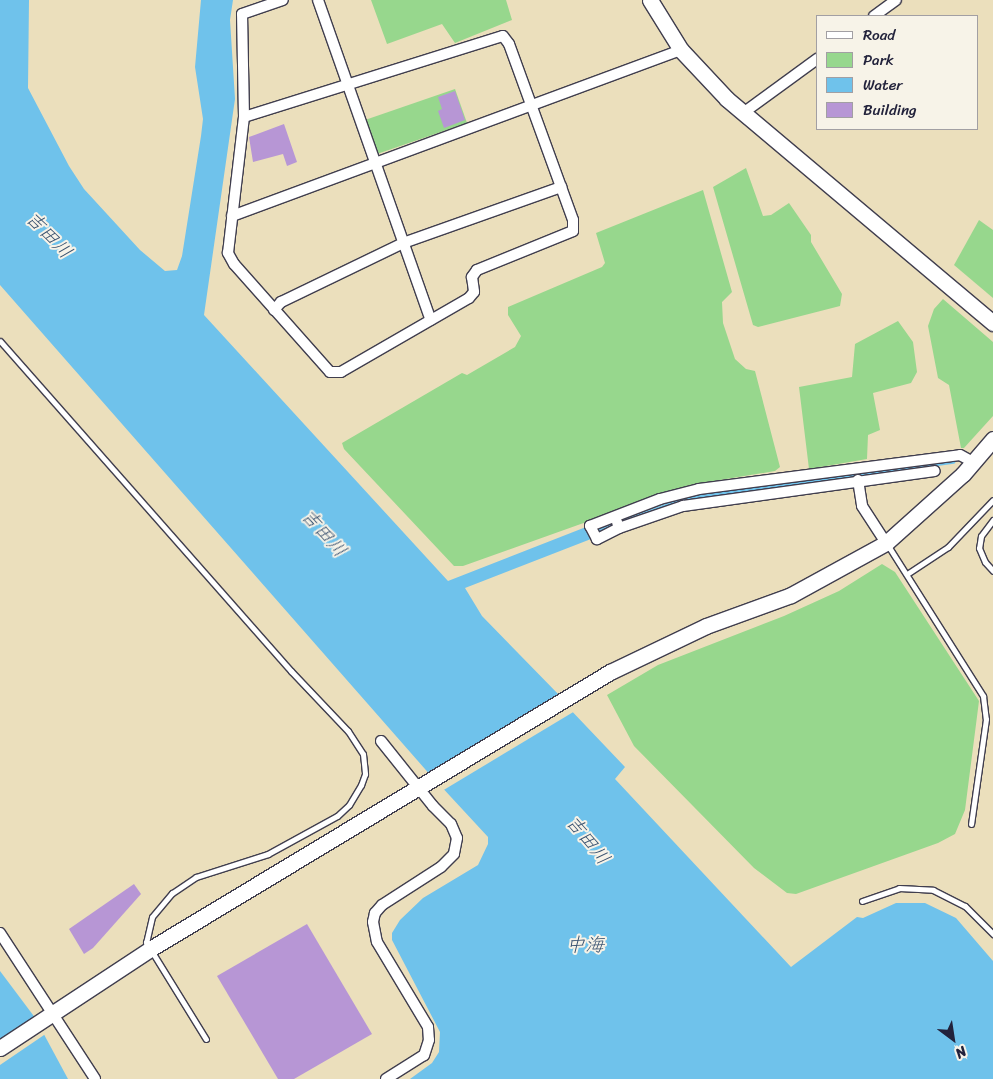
<!DOCTYPE html>
<meta charset="utf-8">
<style>
body{margin:0}
#map{position:relative;width:993px;height:1079px;overflow:hidden;background:#ebdfbc;font-family:Sriracha,"Klee One",sans-serif}
div>[style]{position:absolute}
[style*='--x']{left:calc(var(--x)*1px);top:calc(var(--y)*1px);width:calc(var(--w)*1px);rotate:calc(var(--a)*1deg)}
.green>*{inset:0;background:#97d78d}
.water>*{inset:0;background:#6fc2eb}
.pier>*{inset:0;background:#ebdfbc}
.stream>*{height:4px;margin:-2px;padding:0 2px;transform-origin:2px;border-radius:2px;background:#6fc2eb}
.building>*{inset:0;background:#b796d5}
.roads{filter:drop-shadow(1px 0 #403e4e) drop-shadow(-1px 0 #403e4e) drop-shadow(0 1px #403e4e) drop-shadow(0 -1px #403e4e)}
.lane>*{height:5px;margin:-2.5px;padding:0 2.5px;transform-origin:2.5px;border-radius:2.5px;background:#fff}
.street>*{height:10px;margin:-5px;padding:0 5px;transform-origin:5px;border-radius:5px;background:#fff}
.secondary>*{height:15px;margin:-7.5px;padding:0 7.5px;transform-origin:7.5px;border-radius:7.5px;background:#fff}
span{translate:-50% -50%;white-space:nowrap;text-align:center;line-height:1.15;-webkit-text-stroke:4px #f7f3e8;paint-order:stroke}
.water-label{font-size:19px;color:#395270;font-style:italic}
.legend{position:absolute;left:816px;top:15px;width:162px;height:115px;box-sizing:border-box;background:#f7f3e8;border:1px solid #a29fa3;margin:0;padding:6px 9px;list-style:none;font-size:15px;color:#22223b}
.legend li{display:flex;align-items:center;gap:10px;height:25px}
.legend b{width:25px;border:1px solid #a29fa3}
.north{position:absolute;left:928px;top:1014px;width:50px;height:50px;-webkit-text-stroke:4px #f7f3e8;paint-order:stroke;rotate:149deg;font-size:14px;font-weight:700;line-height:20px;text-align:center;color:#22223b}
.north::after{content:'';display:block;margin:auto;width:18px;height:22px;background:#22223b;clip-path:polygon(50% 0,100% 100%,50% 72%,0 100%)}
</style>
<div id="map">
<div class="green">
<i style="clip-path:polygon(371px 0,506px 0,512px 20px,455px 43px,442px 24px,387px 44px)"></i>
<i style="clip-path:polygon(455px 89px,467px 123px,377px 154px,365px 120px)"></i>
<i style="clip-path:polygon(746px 168px,763px 216px,771px 215px,789px 203px,811px 235px,811px 242px,842px 294px,840px 306px,758px 327px,753px 325px,713px 187px)"></i>
<i style="clip-path:polygon(703px 190px,732px 292px,722px 302px,723px 323px,735px 359px,746px 369px,755px 371px,780px 467px,775px 471px,690px 485px,463px 566px,454px 566px,344px 449px,342px 443px,462px 373px,467px 375px,515px 347px,521px 336px,508px 315px,508px 307px,602px 267px,605px 263px,596px 233px)"></i>
<i style="clip-path:polygon(979px 220px,993px 230px,993px 298px,954px 265px)"></i>
<i style="clip-path:polygon(943px 299px,993px 342px,993px 416px,964px 448px,961px 448px,949px 385px,938px 378px,928px 326px,934px 309px)"></i>
<i style="clip-path:polygon(898px 321px,913px 342px,917px 372px,911px 383px,873px 393px,880px 430px,868px 435px,867px 459px,809px 469px,799px 387px,852px 377px,855px 344px)"></i>
<i style="clip-path:polygon(882px 564px,895px 572px,979px 701px,965px 810px,955px 834px,938px 843px,796px 894px,787px 893px,754px 868px,634px 746px,607px 695px,658px 665px,784px 616px,839px 591px)"></i>
</div>
<div class="water">
<i style="clip-path:polygon(0 0,29px 0,28px 88px,69px 166px,84px 189px,140px 250px,165px 271px,177px 270px,182px 256px,201px 136px,203px 119px,195px 67px,201px 0,233px 0,230px 20px,235px 99px,204px 315px,448px 581px,586px 527px,592px 536px,591px 539px,465px 588px,482px 616px,561px 697px,432px 777px,0 285px)"></i>
<i style="clip-path:polygon(566px 705px,625px 767px,615px 779px,791px 967px,857px 917px,863px 918px,896px 903px,925px 903px,956px 918px,993px 961px,993px 1079px,410px 1079px,432px 1063px,439px 1052px,440px 1032px,392px 940px,392px 933px,400px 920px,423px 898px,478px 865px,488px 844px,488px 837px,438px 783px)"></i>
<i style="clip-path:polygon(0 971px,36px 1019px,0 1045px)"></i>
<i style="clip-path:polygon(40px 1027px,68px 1079px,0 1079px,0 1054px)"></i>
</div>
<div class="pier">
<i style="clip-path:polygon(567px 703px,575px 711px,442px 791px,435px 784px)"></i>
<i style="clip-path:polygon(42px 1025px,47px 1033px,0 1065px,0 1051px)"></i>
</div>
<div class="stream">
<i style="--x:594;--y:532;--w:97;--a:-19.9"></i>
<i style="--x:685;--y:499;--w:271;--a:-7.9"></i>
</div>
<div class="building">
<i style="clip-path:polygon(455px 91px,465px 120px,444px 128px,438px 111px,442px 109px,438px 97px)"></i>
<i style="clip-path:polygon(284px 124px,297px 162px,287px 166px,283px 154px,253px 162px,249px 137px)"></i>
<i style="clip-path:polygon(134px 884px,141px 894px,93px 948px,84px 954px,69px 929px)"></i>
<i style="clip-path:polygon(307px 924px,372px 1034px,294px 1079px,278px 1079px,217px 976px)"></i>
</div>
<div class="roads">
<div class="lane">
<i style="--x:0;--y:341;--w:440;--a:48.6"></i>
<i style="--x:291;--y:671;--w:83;--a:46.5"></i>
<i style="--x:348;--y:731;--w:27;--a:57"></i>
<i style="--x:363;--y:754;--w:20;--a:84"></i>
<i style="--x:365;--y:774;--w:12;--a:110"></i>
<i style="--x:361;--y:785;--w:23;--a:121"></i>
<i style="--x:349;--y:805;--w:16;--a:137"></i>
<i style="--x:337;--y:816;--w:79;--a:151.2"></i>
<i style="--x:268;--y:854;--w:76;--a:162.3"></i>
<i style="--x:196;--y:877;--w:29;--a:146"></i>
<i style="--x:172;--y:893;--w:31;--a:130"></i>
<i style="--x:152;--y:917;--w:26;--a:103"></i>
<i style="--x:146;--y:942;--w:114;--a:58.3"></i>
<i style="--x:993;--y:520;--w:20;--a:127"></i>
<i style="--x:981;--y:536;--w:12;--a:99"></i>
<i style="--x:979;--y:548;--w:15;--a:67"></i>
<i style="--x:985;--y:562;--w:12;--a:48"></i>
<i style="--x:887;--y:544;--w:180;--a:57.7"></i>
<i style="--x:983;--y:696;--w:23;--a:83"></i>
<i style="--x:986;--y:719;--w:106;--a:98.1"></i>
<i style="--x:907;--y:574;--w:49;--a:-33.4"></i>
<i style="--x:948;--y:547;--w:65;--a:-46.2"></i>
<i style="--x:862;--y:901;--w:39;--a:-19"></i>
<i style="--x:899;--y:888;--w:34;--a:3"></i>
<i style="--x:933;--y:890;--w:36;--a:27"></i>
<i style="--x:965;--y:906;--w:40;--a:45"></i>
</div>
<div class="street">
<i style="--x:318;--y:0;--w:339;--a:70.6"></i>
<i style="--x:874;--y:16;--w:27;--a:-36"></i>
<i style="--x:743;--y:113;--w:92;--a:-36.1"></i>
<i style="--x:244;--y:117;--w:271;--a:-17.4"></i>
<i style="--x:503;--y:36;--w:10;--a:53"></i>
<i style="--x:509;--y:44;--w:187;--a:70"></i>
<i style="--x:573;--y:220;--w:11;--a:90"></i>
<i style="--x:573;--y:231;--w:104;--a:157.9"></i>
<i style="--x:477;--y:270;--w:9;--a:126"></i>
<i style="--x:472;--y:277;--w:15;--a:82"></i>
<i style="--x:474;--y:292;--w:8;--a:130"></i>
<i style="--x:469;--y:298;--w:148;--a:150"></i>
<i style="--x:341;--y:372;--w:11;--a:180"></i>
<i style="--x:330;--y:372;--w:144;--a:-131.6"></i>
<i style="--x:234;--y:264;--w:13;--a:-119"></i>
<i style="--x:228;--y:253;--w:137;--a:-83.3"></i>
<i style="--x:244;--y:117;--w:103;--a:-91.1"></i>
<i style="--x:242;--y:14;--w:43;--a:-18.9"></i>
<i style="--x:232;--y:216;--w:479;--a:-20.3"></i>
<i style="--x:274;--y:310;--w:11;--a:-49"></i>
<i style="--x:281;--y:302;--w:136;--a:-25.8"></i>
<i style="--x:403;--y:243;--w:168;--a:-19.5"></i>
<i style="--x:858;--y:480;--w:26;--a:81"></i>
<i style="--x:862;--y:506;--w:44;--a:57"></i>
<i style="--x:617;--y:522;--w:6;--a:72"></i>
<i style="--x:619;--y:528;--w:68;--a:-19"></i>
<i style="--x:683;--y:506;--w:254;--a:-7.9"></i>
<i style="--x:619;--y:528;--w:25;--a:153"></i>
<i style="--x:597;--y:539;--w:15;--a:-118"></i>
<i style="--x:590;--y:526;--w:75;--a:-21.1"></i>
<i style="--x:660;--y:499;--w:40;--a:-14.4"></i>
<i style="--x:699;--y:489;--w:263;--a:-7.4"></i>
<i style="--x:960;--y:455;--w:15;--a:28"></i>
<i style="--x:381;--y:741;--w:83;--a:51.3"></i>
<i style="--x:433;--y:806;--w:25;--a:45"></i>
<i style="--x:451;--y:824;--w:15;--a:67"></i>
<i style="--x:457;--y:838;--w:16;--a:101"></i>
<i style="--x:454;--y:854;--w:18;--a:135"></i>
<i style="--x:441;--y:867;--w:70;--a:147.2"></i>
<i style="--x:382;--y:905;--w:11;--a:131"></i>
<i style="--x:375;--y:913;--w:9;--a:103"></i>
<i style="--x:373;--y:922;--w:20;--a:79"></i>
<i style="--x:377;--y:942;--w:99;--a:59"></i>
<i style="--x:428;--y:1027;--w:13;--a:86"></i>
<i style="--x:429;--y:1040;--w:16;--a:108"></i>
<i style="--x:424;--y:1055;--w:45;--a:147.7"></i>
<i style="--x:0;--y:933;--w:174;--a:56.9"></i>
</div>
<div class="secondary">
<i style="--x:650;--y:0;--w:59;--a:58.2"></i>
<i style="--x:681;--y:50;--w:67;--a:46.8"></i>
<i style="--x:727;--y:99;--w:348;--a:40.1"></i>
<i style="--x:0;--y:1048;--w:180;--a:-33.4"></i>
<i style="--x:150;--y:949;--w:537;--a:-31.06"></i>
<i style="--x:610;--y:672;--w:106;--a:-25.6"></i>
<i style="--x:706;--y:626;--w:90;--a:-20"></i>
<i style="--x:791;--y:595;--w:108;--a:-28.7"></i>
<i style="--x:886;--y:543;--w:103;--a:-41.9"></i>
<i style="--x:963;--y:474;--w:46;--a:-49.4"></i>
</div>
</div>
<div class="water-label">
<span style="left:49px;top:235px;rotate:46deg">吉田川</span>
<span style="left:324px;top:533px;rotate:48deg">吉田川</span>
<span style="left:588px;top:840px;rotate:51deg">吉田川</span>
<span style="left:585px;top:945px">中海</span>
</div>
<ul class="legend">
<li><b style="height:6px;background:#fff"></b>Road</li>
<li><b style="height:14px;background:#97d78d"></b>Park</li>
<li><b style="height:14px;background:#6fc2eb"></b>Water</li>
<li><b style="height:14px;background:#b796d5"></b>Building</li>
</ul>
<div class="north">N</div>
</div>
